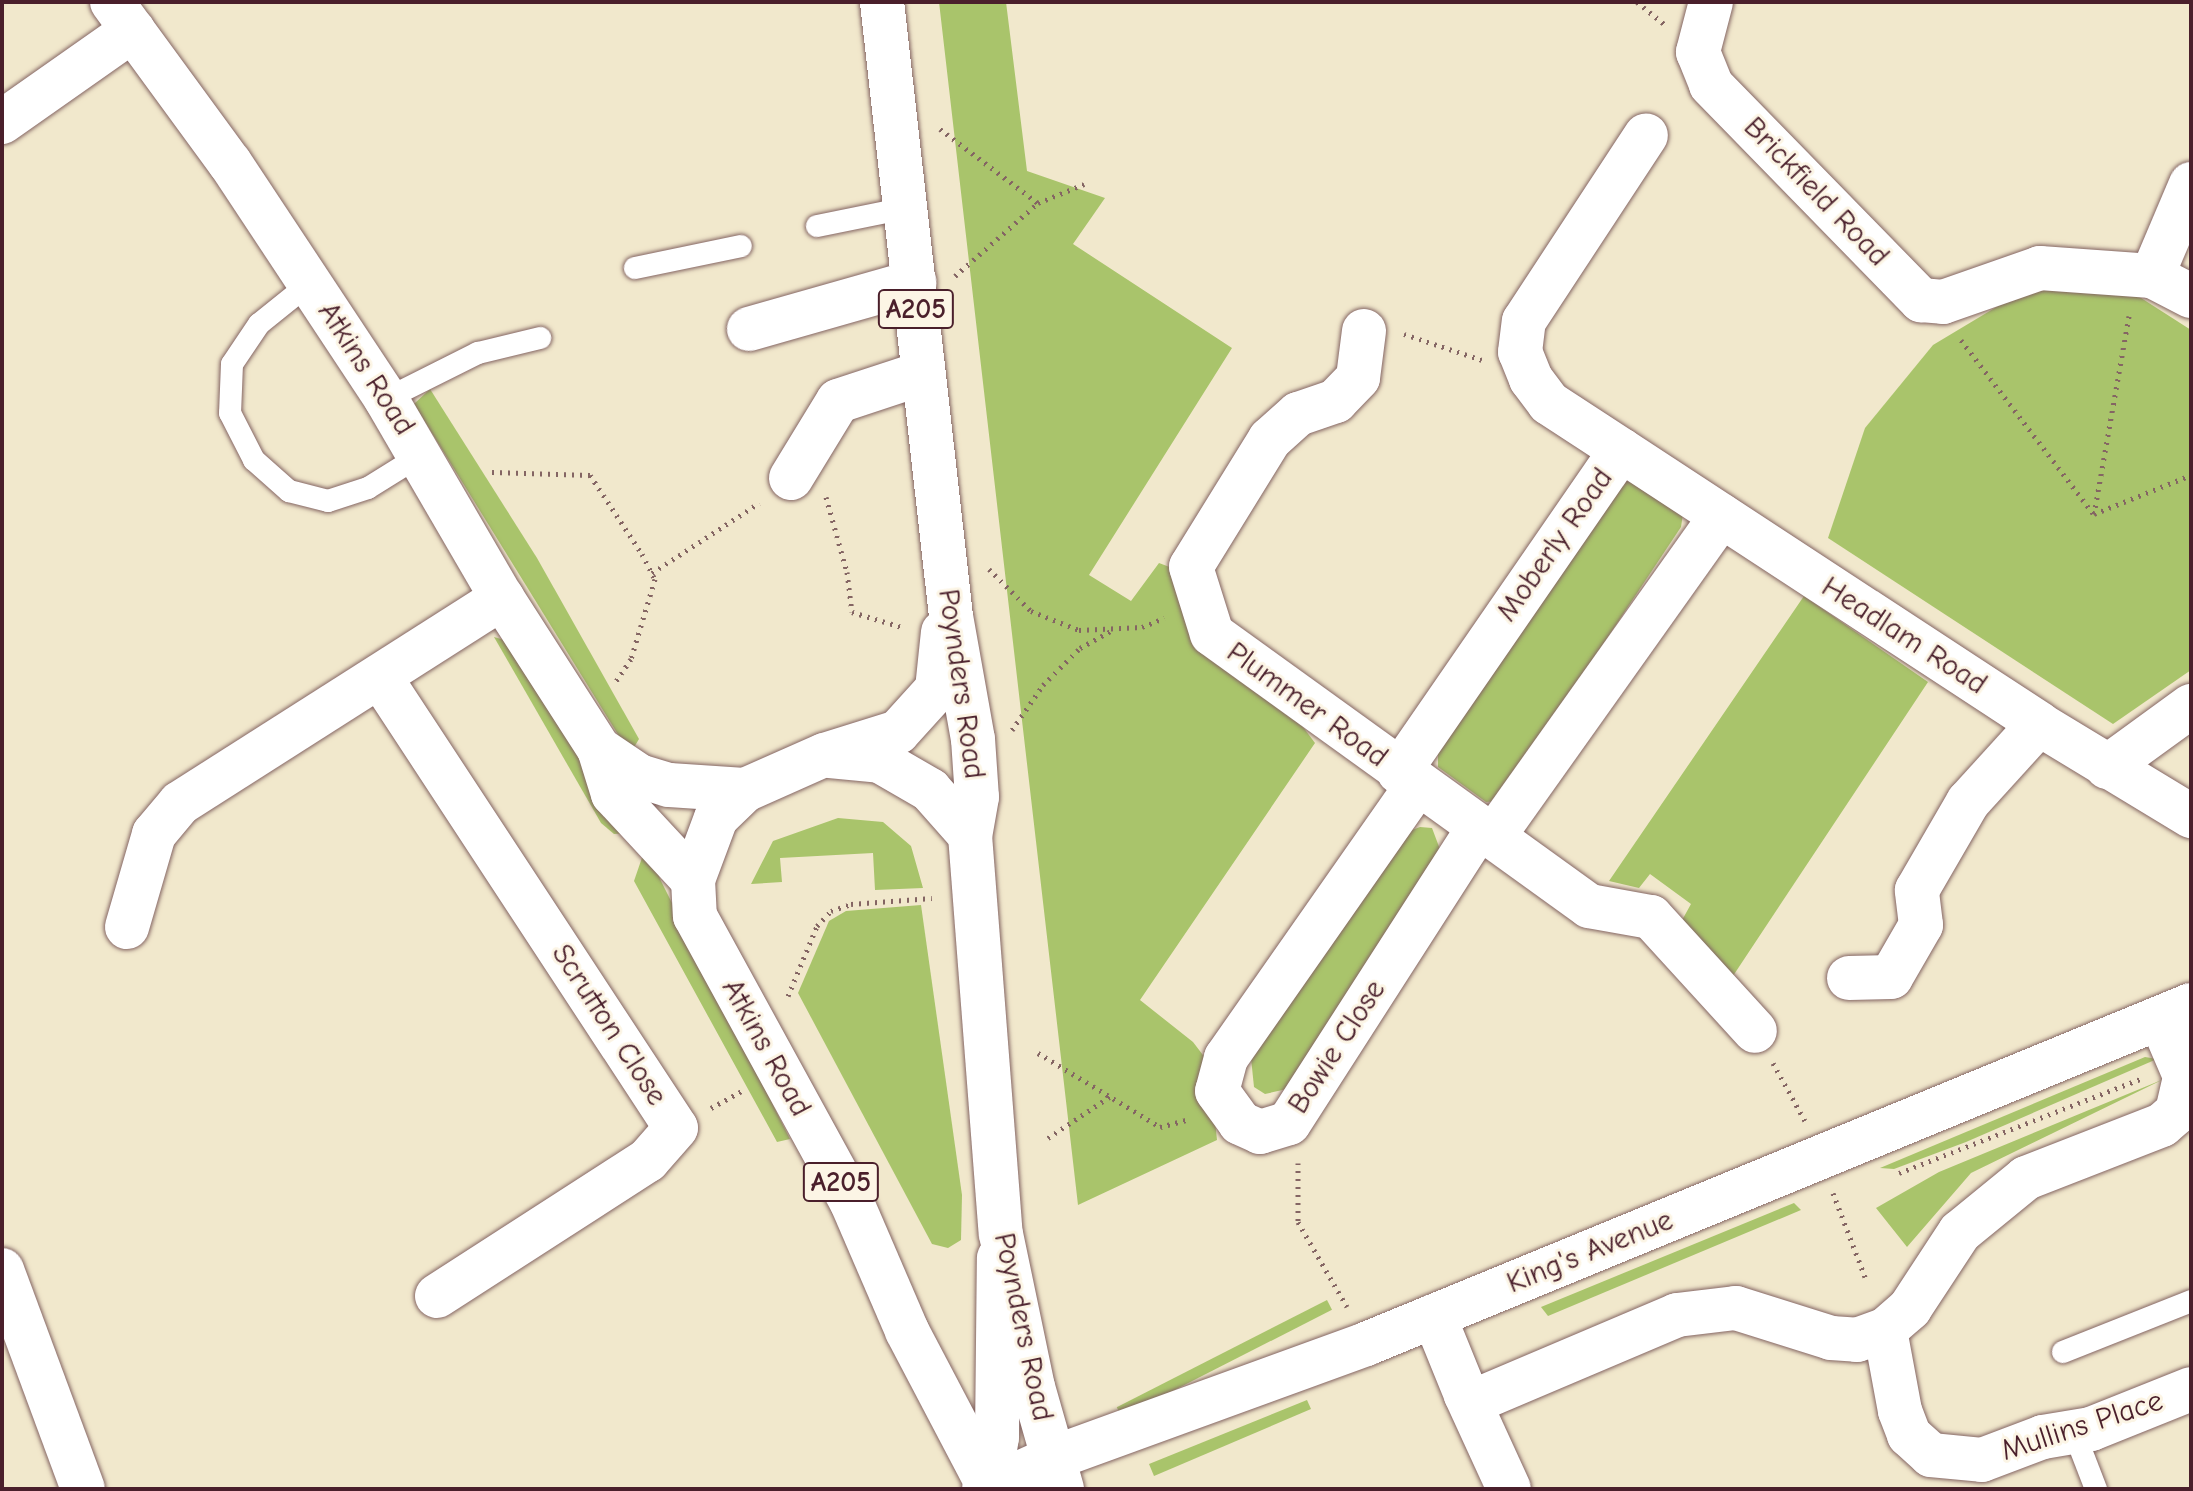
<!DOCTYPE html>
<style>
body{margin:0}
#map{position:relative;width:2193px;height:1491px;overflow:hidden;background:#f1e8cc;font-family:"Comic Neue",sans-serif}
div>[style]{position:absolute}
.green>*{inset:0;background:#a9c46b;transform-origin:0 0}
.path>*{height:5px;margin-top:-2.5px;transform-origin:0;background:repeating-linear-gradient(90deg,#846563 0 2px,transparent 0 8px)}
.roads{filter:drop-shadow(0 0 2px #846563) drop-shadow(0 0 2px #846563)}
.lane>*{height:22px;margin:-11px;padding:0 11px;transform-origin:11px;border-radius:11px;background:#fff}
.street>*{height:44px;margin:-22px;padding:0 22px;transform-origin:22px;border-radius:22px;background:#fff}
.secondary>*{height:44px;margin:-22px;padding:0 22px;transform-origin:22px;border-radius:22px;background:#fff}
.highway>*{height:44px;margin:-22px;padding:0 22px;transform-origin:22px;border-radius:22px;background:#fff}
span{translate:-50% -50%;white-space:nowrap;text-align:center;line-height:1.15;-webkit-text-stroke:6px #fcf5e5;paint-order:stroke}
.shield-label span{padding:2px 6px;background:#fcf5e5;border:2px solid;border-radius:6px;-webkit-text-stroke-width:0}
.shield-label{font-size:28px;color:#4a1f2b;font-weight:700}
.street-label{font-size:30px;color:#4a1f2b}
.frame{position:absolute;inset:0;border:4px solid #4a1f2b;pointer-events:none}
</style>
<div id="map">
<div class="green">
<i style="clip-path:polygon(939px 2px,1006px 2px,1027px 171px,1105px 198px,1073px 244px,1232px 348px,1089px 575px,1131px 601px,1159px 563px,1188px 574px,1315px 743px,1140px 1000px,1193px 1042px,1209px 1063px,1217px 1140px,1078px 1205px)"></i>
<i style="clip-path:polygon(2028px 288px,2138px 296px,2191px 330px,2191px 670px,2113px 724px,1828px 538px,1865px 428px,1933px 345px)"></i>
<i style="clip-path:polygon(430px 389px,537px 558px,639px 739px,630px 754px,414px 404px)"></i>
<i style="clip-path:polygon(1631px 477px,1683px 514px,1681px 527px,1499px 801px,1486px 802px,1438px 767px,1438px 751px,1619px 487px)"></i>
<i style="clip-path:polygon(1804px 596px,1928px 682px,1727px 985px,1681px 922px,1691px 904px,1650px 874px,1639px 888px,1609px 881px)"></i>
<i style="clip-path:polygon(494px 637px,508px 641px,629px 833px,614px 834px,601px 823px)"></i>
<i style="clip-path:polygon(838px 818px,883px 822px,911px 846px,923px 888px,875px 890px,873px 853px,780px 858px,782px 882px,751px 884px,773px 841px)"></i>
<i style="clip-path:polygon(1420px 827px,1432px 828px,1441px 852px,1287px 1089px,1265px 1094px,1254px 1087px,1251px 1058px,1412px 830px)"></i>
<i style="clip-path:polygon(646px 846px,661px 881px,790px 1139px,777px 1142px,634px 881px)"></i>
<i style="clip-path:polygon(921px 905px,962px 1195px,961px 1240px,948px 1248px,932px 1244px,798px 993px,829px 921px,846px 911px)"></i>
<i style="clip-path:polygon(2145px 1057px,2157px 1059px,1966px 1142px,1894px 1169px,1880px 1168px)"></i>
<i style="clip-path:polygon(2164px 1079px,1971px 1173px,1907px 1247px,1876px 1208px,1939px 1172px)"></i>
<i style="clip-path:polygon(1794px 1203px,1801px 1210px,1548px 1316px,1541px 1307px)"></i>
<i style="left:1327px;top:1300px;width:11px;height:236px;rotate:63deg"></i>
<i style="clip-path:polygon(1307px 1400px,1311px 1409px,1154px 1476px,1149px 1464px)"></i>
</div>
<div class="path">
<i style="left:1637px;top:2px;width:35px;rotate:39deg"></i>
<i style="left:940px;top:129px;width:123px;rotate:37.1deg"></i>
<i style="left:955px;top:276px;width:111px;rotate:-41.3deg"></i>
<i style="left:1038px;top:203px;width:50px;rotate:-22.4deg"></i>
<i style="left:2129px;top:316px;width:201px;rotate:100deg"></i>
<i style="left:2094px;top:514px;width:105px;rotate:-21.9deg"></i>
<i style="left:1404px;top:334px;width:82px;rotate:18.4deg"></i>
<i style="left:1961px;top:340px;width:218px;rotate:52.7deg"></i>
<i style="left:492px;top:472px;width:98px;rotate:1.8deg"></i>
<i style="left:590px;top:475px;width:95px;rotate:56.6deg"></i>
<i style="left:642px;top:554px;width:28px;rotate:63deg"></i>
<i style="left:655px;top:579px;width:84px;rotate:106.7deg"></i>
<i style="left:631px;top:659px;width:29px;rotate:124deg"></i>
<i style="left:826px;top:497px;width:78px;rotate:74.4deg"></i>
<i style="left:847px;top:572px;width:40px;rotate:82.9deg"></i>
<i style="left:852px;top:612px;width:55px;rotate:16.8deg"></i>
<i style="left:989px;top:569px;width:59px;rotate:45deg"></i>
<i style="left:1031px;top:611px;width:52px;rotate:21.6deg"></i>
<i style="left:1079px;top:630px;width:63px;rotate:-2.7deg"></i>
<i style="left:1142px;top:627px;width:24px;rotate:-22deg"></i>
<i style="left:652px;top:573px;width:128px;rotate:-33.2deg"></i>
<i style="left:1012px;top:730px;width:55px;rotate:-55.4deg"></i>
<i style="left:1043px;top:685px;width:52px;rotate:-45deg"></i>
<i style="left:1080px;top:648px;width:39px;rotate:-29deg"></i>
<i style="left:788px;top:996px;width:76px;rotate:-67.5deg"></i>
<i style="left:817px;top:926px;width:21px;rotate:-47deg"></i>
<i style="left:831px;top:911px;width:21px;rotate:-19deg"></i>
<i style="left:851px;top:904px;width:81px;rotate:-4.2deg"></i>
<i style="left:1038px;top:1053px;width:143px;rotate:31.2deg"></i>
<i style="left:1160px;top:1127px;width:31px;rotate:-15deg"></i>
<i style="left:1773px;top:1063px;width:66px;rotate:61.1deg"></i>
<i style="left:711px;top:1108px;width:38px;rotate:-29deg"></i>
<i style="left:1048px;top:1138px;width:77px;rotate:-33.9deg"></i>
<i style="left:1298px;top:1163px;width:59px;rotate:90deg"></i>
<i style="left:1298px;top:1222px;width:98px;rotate:60deg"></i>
<i style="left:1899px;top:1173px;width:262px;rotate:-21.3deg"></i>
<i style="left:1833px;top:1193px;width:90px;rotate:69.1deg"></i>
</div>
<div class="roads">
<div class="lane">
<i style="left:817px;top:226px;width:91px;rotate:-11.4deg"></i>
<i style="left:635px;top:268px;width:108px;rotate:-11.7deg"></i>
<i style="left:310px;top:283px;width:65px;rotate:141.2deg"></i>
<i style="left:259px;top:324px;width:48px;rotate:124deg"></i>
<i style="left:232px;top:364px;width:49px;rotate:92.3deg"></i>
<i style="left:230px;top:413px;width:53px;rotate:62.9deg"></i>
<i style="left:254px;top:460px;width:47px;rotate:41.5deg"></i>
<i style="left:289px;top:491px;width:40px;rotate:14.4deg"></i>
<i style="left:328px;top:501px;width:42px;rotate:-18deg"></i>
<i style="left:368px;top:488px;width:62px;rotate:-31.9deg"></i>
<i style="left:386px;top:399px;width:103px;rotate:-26.6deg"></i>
<i style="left:478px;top:353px;width:64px;rotate:-13.6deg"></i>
<i style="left:2063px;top:1352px;width:138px;rotate:-21.7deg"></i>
<i style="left:2074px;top:1432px;width:61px;rotate:68.9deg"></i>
</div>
<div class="street">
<i style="left:112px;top:2px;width:200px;rotate:53.8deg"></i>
<i style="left:230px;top:163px;width:283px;rotate:56.5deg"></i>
<i style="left:386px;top:399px;width:230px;rotate:59.8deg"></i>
<i style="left:502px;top:598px;width:179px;rotate:57.3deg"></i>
<i style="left:599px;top:749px;width:47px;rotate:72.7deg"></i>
<i style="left:613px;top:794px;width:117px;rotate:47.1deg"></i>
<i style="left:1711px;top:2px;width:52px;rotate:104.6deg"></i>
<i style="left:1698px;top:52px;width:35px;rotate:68deg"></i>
<i style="left:1711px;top:85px;width:301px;rotate:45.7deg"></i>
<i style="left:1921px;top:300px;width:22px;rotate:5deg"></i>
<i style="left:1943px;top:302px;width:103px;rotate:-19.3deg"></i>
<i style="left:2040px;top:268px;width:112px;rotate:4.1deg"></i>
<i style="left:2152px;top:276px;width:44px;rotate:27.1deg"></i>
<i style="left:2px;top:122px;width:160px;rotate:-35.1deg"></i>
<i style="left:2152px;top:276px;width:100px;rotate:-67deg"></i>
<i style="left:749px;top:329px;width:172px;rotate:-15.9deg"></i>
<i style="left:1364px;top:331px;width:47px;rotate:97.3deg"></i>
<i style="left:1358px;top:378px;width:32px;rotate:134deg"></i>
<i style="left:1336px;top:401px;width:40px;rotate:161.1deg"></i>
<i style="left:1298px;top:414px;width:38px;rotate:138deg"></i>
<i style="left:1270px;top:439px;width:150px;rotate:121.7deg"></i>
<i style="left:1191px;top:567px;width:70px;rotate:72.6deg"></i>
<i style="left:1212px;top:634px;width:465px;rotate:35.8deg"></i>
<i style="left:1589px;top:906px;width:63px;rotate:10.1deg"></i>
<i style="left:1651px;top:917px;width:154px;rotate:47.6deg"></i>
<i style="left:1621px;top:450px;width:500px;rotate:33.2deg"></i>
<i style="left:2039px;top:724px;width:178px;rotate:31.2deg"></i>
<i style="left:791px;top:478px;width:90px;rotate:-58.6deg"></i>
<i style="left:838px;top:401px;width:89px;rotate:-18.2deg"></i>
<i style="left:380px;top:677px;width:539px;rotate:56.72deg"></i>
<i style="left:676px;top:1128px;width:43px;rotate:131.2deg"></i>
<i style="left:648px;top:1160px;width:251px;rotate:147.2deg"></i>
<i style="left:599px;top:749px;width:48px;rotate:34deg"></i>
<i style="left:639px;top:776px;width:31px;rotate:17deg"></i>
<i style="left:669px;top:785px;width:76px;rotate:3.8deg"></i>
<i style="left:2107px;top:767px;width:104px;rotate:-36deg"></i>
<i style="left:1399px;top:772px;width:391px;rotate:-55.4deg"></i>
<i style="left:1621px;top:450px;width:86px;rotate:-146.9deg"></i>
<i style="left:1549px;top:403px;width:30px;rotate:-127deg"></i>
<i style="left:1531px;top:379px;width:29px;rotate:-112deg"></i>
<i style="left:1520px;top:352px;width:31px;rotate:-83deg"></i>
<i style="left:1524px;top:321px;width:222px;rotate:-56.7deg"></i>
<i style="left:1417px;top:785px;width:333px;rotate:125deg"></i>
<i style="left:1226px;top:1058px;width:34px;rotate:105deg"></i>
<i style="left:1217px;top:1091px;width:39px;rotate:54deg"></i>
<i style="left:1240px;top:1123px;width:22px;rotate:24deg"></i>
<i style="left:1260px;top:1132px;width:30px;rotate:-17deg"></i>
<i style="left:1289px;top:1123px;width:352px;rotate:-57.3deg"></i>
<i style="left:1493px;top:837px;width:394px;rotate:-54.6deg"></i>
<i style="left:127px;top:927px;width:97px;rotate:-73.8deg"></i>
<i style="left:154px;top:834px;width:40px;rotate:-50deg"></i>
<i style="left:180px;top:803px;width:382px;rotate:-32.5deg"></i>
<i style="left:1849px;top:978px;width:42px;rotate:-1.4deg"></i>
<i style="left:1891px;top:977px;width:60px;rotate:-60deg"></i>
<i style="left:1921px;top:925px;width:35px;rotate:-97deg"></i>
<i style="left:1917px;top:890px;width:102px;rotate:-59.9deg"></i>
<i style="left:1968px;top:802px;width:105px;rotate:-47.7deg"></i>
<i style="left:2px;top:1270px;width:233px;rotate:69.7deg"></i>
<i style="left:1434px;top:1316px;width:85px;rotate:67.9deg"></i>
<i style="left:1466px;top:1395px;width:18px;rotate:6deg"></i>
<i style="left:1484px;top:1397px;width:210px;rotate:-23deg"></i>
<i style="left:1677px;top:1315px;width:59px;rotate:-6.8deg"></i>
<i style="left:1736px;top:1308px;width:100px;rotate:17.5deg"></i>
<i style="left:1831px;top:1338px;width:26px;rotate:4deg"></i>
<i style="left:1857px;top:1340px;width:30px;rotate:-20deg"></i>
<i style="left:1885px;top:1330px;width:33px;rotate:-41deg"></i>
<i style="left:1910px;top:1308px;width:91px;rotate:-56.7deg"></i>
<i style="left:1960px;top:1232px;width:85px;rotate:-39.3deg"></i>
<i style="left:2026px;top:1178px;width:146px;rotate:-21.3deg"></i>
<i style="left:2162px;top:1125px;width:20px;rotate:-41deg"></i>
<i style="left:2177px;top:1112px;width:37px;rotate:-77deg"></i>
<i style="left:2185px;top:1076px;width:63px;rotate:-113.3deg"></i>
<i style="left:1885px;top:1330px;width:82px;rotate:79.5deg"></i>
<i style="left:1900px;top:1411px;width:26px;rotate:69deg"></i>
<i style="left:1909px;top:1435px;width:30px;rotate:42deg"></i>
<i style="left:1931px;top:1455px;width:51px;rotate:5.6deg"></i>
<i style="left:1982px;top:1460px;width:65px;rotate:-20.7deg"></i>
<i style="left:2043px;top:1437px;width:49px;rotate:-9.5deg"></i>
<i style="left:2091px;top:1429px;width:108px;rotate:-21.8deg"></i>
<i style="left:1466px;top:1395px;width:103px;rotate:65.4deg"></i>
</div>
<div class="secondary">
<i style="left:989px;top:1487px;width:51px;rotate:-80.9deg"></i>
<i style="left:997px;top:1437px;width:179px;rotate:-89.4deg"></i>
<i style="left:984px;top:1489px;width:76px;rotate:-24.2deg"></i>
<i style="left:1053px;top:1458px;width:333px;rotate:-20deg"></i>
<i style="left:1366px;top:1344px;width:892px;rotate:-22.34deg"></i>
</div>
<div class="highway">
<i style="left:882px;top:2px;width:618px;rotate:83.59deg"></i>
<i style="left:951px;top:616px;width:125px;rotate:79.9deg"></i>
<i style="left:973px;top:739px;width:58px;rotate:86.1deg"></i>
<i style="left:977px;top:797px;width:39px;rotate:100deg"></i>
<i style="left:970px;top:835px;width:400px;rotate:85.6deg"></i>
<i style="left:1001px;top:1234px;width:156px;rotate:78.2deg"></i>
<i style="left:1033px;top:1387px;width:106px;rotate:74.1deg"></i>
<i style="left:943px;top:632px;width:57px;rotate:96deg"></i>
<i style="left:937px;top:689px;width:58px;rotate:132.2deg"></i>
<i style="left:898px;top:732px;width:77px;rotate:162.7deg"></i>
<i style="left:824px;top:755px;width:86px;rotate:156.1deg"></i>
<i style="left:745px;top:790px;width:40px;rotate:136deg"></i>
<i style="left:716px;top:818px;width:66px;rotate:110.4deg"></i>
<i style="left:693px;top:880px;width:36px;rotate:87deg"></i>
<i style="left:695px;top:916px;width:327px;rotate:61.3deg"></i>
<i style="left:852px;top:1203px;width:139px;rotate:66.7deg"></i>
<i style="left:907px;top:1331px;width:178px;rotate:62.3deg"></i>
<i style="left:830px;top:756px;width:50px;rotate:5.7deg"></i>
<i style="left:880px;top:761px;width:58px;rotate:30.1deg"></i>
<i style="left:930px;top:790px;width:60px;rotate:48.4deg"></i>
</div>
</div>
<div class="shield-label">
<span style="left:916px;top:309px">A205</span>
<span style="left:841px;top:1182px">A205</span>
</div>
<div class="street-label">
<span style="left:1816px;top:192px;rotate:46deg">Brickfield Road</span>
<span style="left:366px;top:369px;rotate:57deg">Atkins Road</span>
<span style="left:1555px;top:545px;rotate:-55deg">Moberly Road</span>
<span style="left:1904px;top:636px;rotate:33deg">Headlam Road</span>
<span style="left:961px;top:684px;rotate:82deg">Poynders Road</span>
<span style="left:1307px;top:705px;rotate:36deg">Plummer Road</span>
<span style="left:609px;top:1025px;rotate:57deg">Scrutton Close</span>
<span style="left:1337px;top:1047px;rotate:-57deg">Bowie Close</span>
<span style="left:766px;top:1048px;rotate:61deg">Atkins Road</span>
<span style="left:1590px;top:1252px;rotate:-22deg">King's Avenue</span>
<span style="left:1023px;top:1327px;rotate:78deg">Poynders Road</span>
<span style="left:2082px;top:1426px;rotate:-18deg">Mullins Place</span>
</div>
<div class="frame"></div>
</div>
